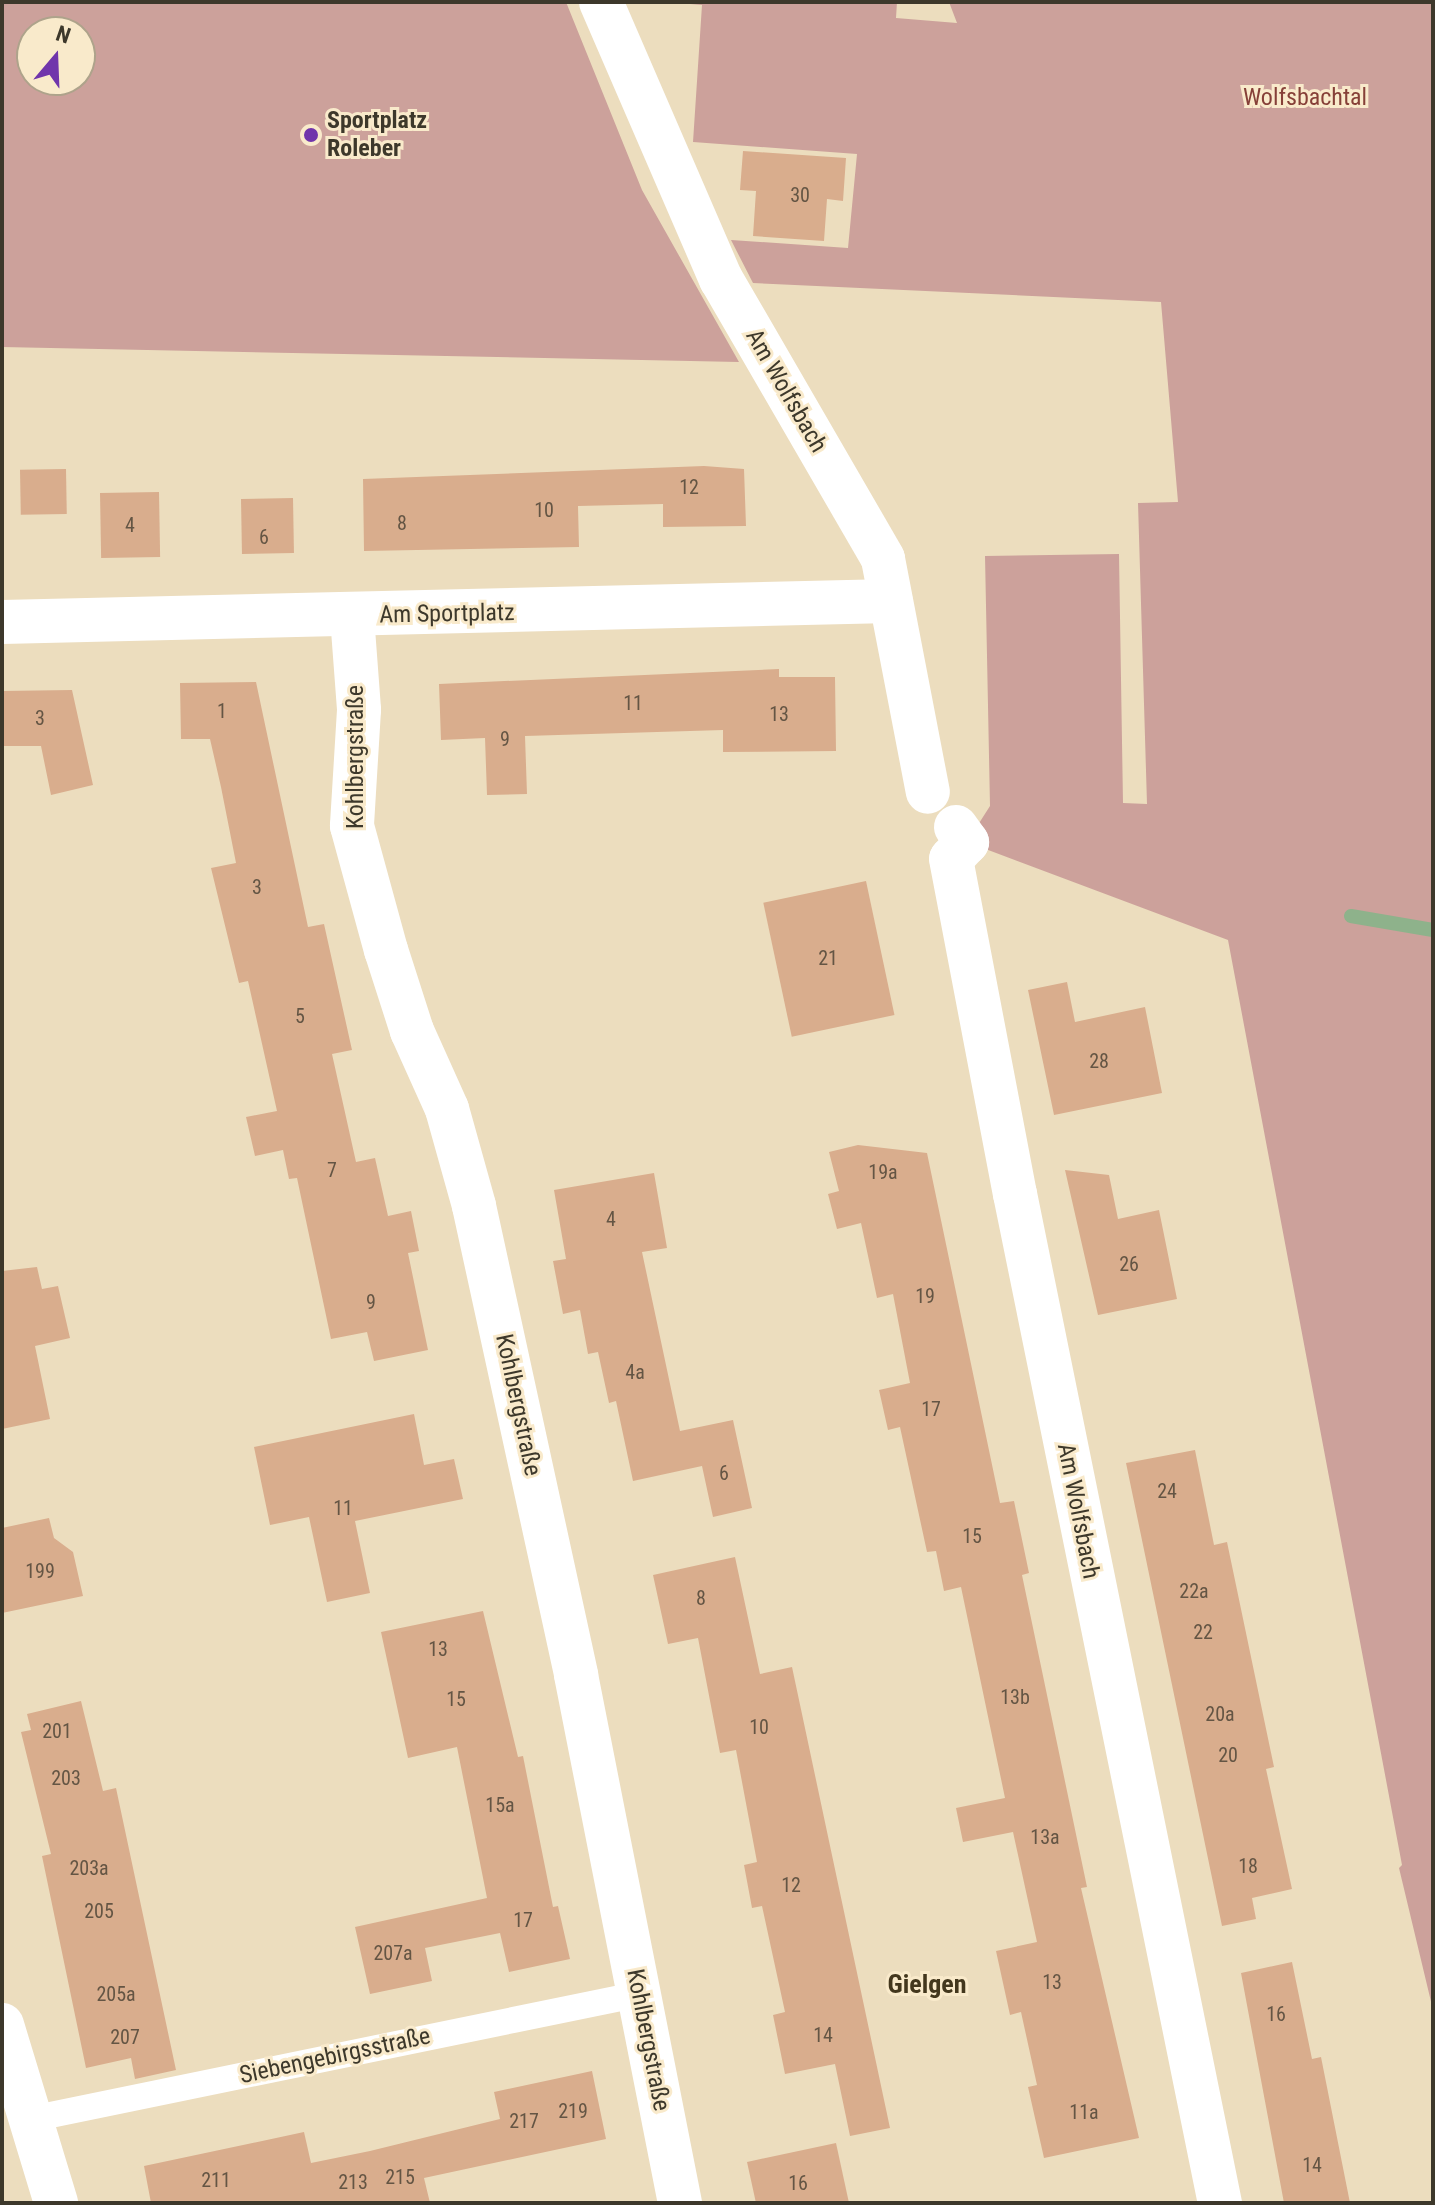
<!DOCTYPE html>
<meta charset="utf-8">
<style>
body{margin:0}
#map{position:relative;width:1435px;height:2205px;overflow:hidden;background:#ecddbe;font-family:"Roboto Condensed",sans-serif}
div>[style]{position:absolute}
.green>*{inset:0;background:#cca19b}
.stream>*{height:14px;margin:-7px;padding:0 7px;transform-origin:7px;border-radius:7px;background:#8eb28b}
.building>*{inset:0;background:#d9ad8d;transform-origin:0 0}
.service>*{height:26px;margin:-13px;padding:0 13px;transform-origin:13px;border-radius:13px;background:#fff}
.minor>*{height:44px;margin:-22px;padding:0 22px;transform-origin:22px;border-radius:22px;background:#fff}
.dots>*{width:22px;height:22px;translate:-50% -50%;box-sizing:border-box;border:4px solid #f9eacb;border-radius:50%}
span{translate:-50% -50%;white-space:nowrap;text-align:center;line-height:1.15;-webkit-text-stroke:6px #f9eacb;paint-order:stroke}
.number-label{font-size:20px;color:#645544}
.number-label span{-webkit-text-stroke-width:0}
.park-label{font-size:24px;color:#864038}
.poi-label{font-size:24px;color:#3d382b;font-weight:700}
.left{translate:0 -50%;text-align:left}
.street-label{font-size:24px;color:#3d382b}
.neighbourhood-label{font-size:26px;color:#43371d;font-weight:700}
.frame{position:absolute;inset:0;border:4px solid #3d382b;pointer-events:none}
.north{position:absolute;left:16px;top:16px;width:80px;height:80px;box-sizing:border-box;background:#f9eacb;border:2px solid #aea38b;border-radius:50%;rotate:19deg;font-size:22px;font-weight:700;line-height:32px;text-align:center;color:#3d382b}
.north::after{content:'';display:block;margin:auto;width:28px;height:36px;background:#7035ab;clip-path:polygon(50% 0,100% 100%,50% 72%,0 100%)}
</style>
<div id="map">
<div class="green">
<i style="clip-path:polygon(evenodd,2px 2px,566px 2px,642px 190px,739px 362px,2px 347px,2px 2px,80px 32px,80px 80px,32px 80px,32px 32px,80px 32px)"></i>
<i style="clip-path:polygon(666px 2px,897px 2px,896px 18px,957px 23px,949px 2px,1433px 2px,1433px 2010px,1399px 1868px,1402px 1865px,1228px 940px,967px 842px,990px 806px,985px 556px,1119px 554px,1123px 803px,1147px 804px,1138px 503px,1178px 502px,1161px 302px,753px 283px,731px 240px,848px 248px,857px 154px,693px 142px,702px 5px)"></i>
</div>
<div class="stream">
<i style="left:1351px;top:916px;width:83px;rotate:9.7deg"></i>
</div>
<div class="building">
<i style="clip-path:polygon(743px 151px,846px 158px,843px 201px,827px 199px,824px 241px,753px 236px,756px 191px,740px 190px)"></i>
<i style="clip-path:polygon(704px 466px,744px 469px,746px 526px,663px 527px,663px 504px,578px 506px,579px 547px,364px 551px,363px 479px)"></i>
<i style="left:66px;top:469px;width:45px;height:46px;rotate:89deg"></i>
<i style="left:159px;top:492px;width:65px;height:59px;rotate:89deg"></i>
<i style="left:293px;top:498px;width:55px;height:52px;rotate:89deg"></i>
<i style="clip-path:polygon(779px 669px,779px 677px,835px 677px,836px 751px,723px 752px,723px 730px,525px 736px,527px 794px,487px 795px,485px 738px,441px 740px,439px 684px)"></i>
<i style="clip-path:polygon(256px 682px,308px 927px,324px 924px,352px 1050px,332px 1054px,356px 1162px,375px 1158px,388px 1216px,411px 1211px,419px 1251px,408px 1253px,428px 1350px,374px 1361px,367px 1332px,331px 1339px,297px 1178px,289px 1179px,283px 1150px,255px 1156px,246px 1117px,277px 1111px,248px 981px,239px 983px,211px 868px,236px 863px,221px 787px,210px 739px,181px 739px,180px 683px)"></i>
<i style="clip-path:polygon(72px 690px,93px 785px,51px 795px,41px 746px,2px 746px,2px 691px)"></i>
<i style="left:866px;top:881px;width:137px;height:105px;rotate:78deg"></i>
<i style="clip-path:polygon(1067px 982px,1075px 1022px,1145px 1007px,1162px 1093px,1054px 1115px,1028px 990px)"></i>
<i style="clip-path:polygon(858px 1145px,927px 1153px,1000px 1503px,1014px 1501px,1029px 1573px,1022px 1575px,1087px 1887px,1081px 1888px,1139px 2138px,1044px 2158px,1028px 2087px,1037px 2085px,1021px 2012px,1010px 2015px,996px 1951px,1037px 1942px,1013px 1832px,963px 1842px,956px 1808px,1005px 1798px,961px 1587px,944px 1591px,936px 1551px,927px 1552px,900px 1427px,888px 1430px,879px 1390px,910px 1383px,893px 1294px,877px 1298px,861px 1223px,837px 1229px,828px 1194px,839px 1191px,829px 1152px)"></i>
<i style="clip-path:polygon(1065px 1170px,1109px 1175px,1118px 1219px,1159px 1210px,1177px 1299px,1098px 1315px)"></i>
<i style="clip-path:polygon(654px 1173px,667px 1248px,642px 1252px,680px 1431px,733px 1420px,752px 1508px,713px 1517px,702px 1466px,633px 1481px,616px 1401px,609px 1403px,598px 1352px,588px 1354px,580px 1310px,563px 1314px,553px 1261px,566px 1259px,554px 1190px)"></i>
<i style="clip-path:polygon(37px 1267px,42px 1289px,58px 1286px,70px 1338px,35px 1346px,50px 1419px,2px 1429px,2px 1271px)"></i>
<i style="clip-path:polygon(414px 1414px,424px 1465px,454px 1459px,463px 1499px,355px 1521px,370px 1593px,327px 1602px,309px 1517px,270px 1525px,254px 1447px)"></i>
<i style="clip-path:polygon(1195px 1450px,1214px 1545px,1227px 1542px,1274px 1767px,1266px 1769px,1292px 1889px,1252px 1898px,1256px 1919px,1222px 1926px,1126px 1463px)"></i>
<i style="clip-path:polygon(49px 1518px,54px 1538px,73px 1552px,83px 1596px,2px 1613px,2px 1528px)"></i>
<i style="clip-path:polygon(735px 1557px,760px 1674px,792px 1667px,890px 2128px,850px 2136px,835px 2064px,785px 2074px,773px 2015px,785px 2012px,762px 1906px,752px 1908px,744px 1865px,757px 1862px,736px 1750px,720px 1753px,698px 1638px,668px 1644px,653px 1575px)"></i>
<i style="clip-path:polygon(483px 1611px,518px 1757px,523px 1756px,553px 1907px,558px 1906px,570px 1959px,509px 1972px,500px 1933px,425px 1948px,432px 1981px,370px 1994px,355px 1927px,487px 1898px,457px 1747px,408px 1758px,381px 1632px)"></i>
<i style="clip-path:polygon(81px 1701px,103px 1791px,116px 1788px,176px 2070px,135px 2079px,131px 2058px,86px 2068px,42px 1856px,51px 1854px,21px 1732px,31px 1730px,27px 1714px)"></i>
<i style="clip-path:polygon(1292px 1962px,1312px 2059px,1321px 2057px,1350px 2203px,1284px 2203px,1241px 1973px)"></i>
<i style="clip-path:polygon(592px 2071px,606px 2139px,424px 2178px,430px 2203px,151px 2203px,144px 2166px,304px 2132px,311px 2163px,370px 2151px,500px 2119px,494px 2092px)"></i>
<i style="clip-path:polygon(836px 2143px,849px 2203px,756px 2203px,747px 2162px)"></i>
</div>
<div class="service">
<i style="left:31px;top:2119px;width:622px;rotate:-11.6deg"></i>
</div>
<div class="minor">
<i style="left:601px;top:2px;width:302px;rotate:66.6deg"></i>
<i style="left:721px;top:279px;width:323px;rotate:59.9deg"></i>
<i style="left:883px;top:559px;width:237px;rotate:79.1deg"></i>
<i style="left:352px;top:616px;width:94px;rotate:85.7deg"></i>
<i style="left:359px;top:710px;width:116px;rotate:93.5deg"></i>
<i style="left:352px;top:826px;width:129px;rotate:74.7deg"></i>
<i style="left:386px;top:950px;width:85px;rotate:72.2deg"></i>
<i style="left:412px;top:1031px;width:85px;rotate:65.8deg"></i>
<i style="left:447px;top:1109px;width:101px;rotate:74.4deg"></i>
<i style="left:474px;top:1206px;width:480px;rotate:77.7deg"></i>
<i style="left:576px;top:1675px;width:538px;rotate:78.86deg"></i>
<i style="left:2px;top:622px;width:889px;rotate:-1.35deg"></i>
<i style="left:956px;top:827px;width:19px;rotate:54deg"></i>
<i style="left:967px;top:842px;width:23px;rotate:133deg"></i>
<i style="left:951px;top:859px;width:341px;rotate:79.2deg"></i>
<i style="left:1015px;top:1194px;width:1030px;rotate:78.52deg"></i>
<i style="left:2px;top:2025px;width:186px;rotate:73.1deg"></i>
</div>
<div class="dots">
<i style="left:311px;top:135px;background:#7035ab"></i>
</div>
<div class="number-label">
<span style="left:800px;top:195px">30</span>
<span style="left:689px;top:487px">12</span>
<span style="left:544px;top:510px">10</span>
<span style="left:402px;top:523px">8</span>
<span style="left:130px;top:525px">4</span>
<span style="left:264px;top:537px">6</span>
<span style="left:633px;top:703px">11</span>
<span style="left:222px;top:711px">1</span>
<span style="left:779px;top:714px">13</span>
<span style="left:40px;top:718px">3</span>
<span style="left:505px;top:739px">9</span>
<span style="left:257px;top:887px">3</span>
<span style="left:828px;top:958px">21</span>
<span style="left:300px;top:1016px">5</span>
<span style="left:1099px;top:1061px">28</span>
<span style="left:332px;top:1170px">7</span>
<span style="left:883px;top:1172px">19a</span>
<span style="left:611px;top:1219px">4</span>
<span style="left:1129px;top:1264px">26</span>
<span style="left:925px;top:1296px">19</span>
<span style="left:371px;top:1302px">9</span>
<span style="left:635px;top:1372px">4a</span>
<span style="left:931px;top:1409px">17</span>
<span style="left:724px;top:1473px">6</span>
<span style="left:1167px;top:1491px">24</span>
<span style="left:343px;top:1508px">11</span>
<span style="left:972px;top:1536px">15</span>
<span style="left:40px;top:1571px">199</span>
<span style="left:1194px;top:1591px">22a</span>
<span style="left:701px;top:1598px">8</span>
<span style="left:1203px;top:1632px">22</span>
<span style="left:438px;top:1649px">13</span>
<span style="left:1015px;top:1697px">13b</span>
<span style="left:456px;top:1699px">15</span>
<span style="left:1220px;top:1714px">20a</span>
<span style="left:759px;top:1727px">10</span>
<span style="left:57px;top:1731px">201</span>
<span style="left:1228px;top:1755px">20</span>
<span style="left:66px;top:1778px">203</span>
<span style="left:500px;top:1805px">15a</span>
<span style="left:1045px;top:1837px">13a</span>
<span style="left:1248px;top:1866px">18</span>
<span style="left:89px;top:1868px">203a</span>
<span style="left:791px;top:1885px">12</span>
<span style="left:99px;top:1911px">205</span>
<span style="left:523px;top:1920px">17</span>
<span style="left:393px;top:1953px">207a</span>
<span style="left:1052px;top:1982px">13</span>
<span style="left:116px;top:1994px">205a</span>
<span style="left:1276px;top:2014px">16</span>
<span style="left:823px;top:2035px">14</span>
<span style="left:125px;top:2037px">207</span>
<span style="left:573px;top:2111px">219</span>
<span style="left:1084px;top:2112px">11a</span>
<span style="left:524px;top:2121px">217</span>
<span style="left:1312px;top:2165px">14</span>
<span style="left:400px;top:2177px">215</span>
<span style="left:216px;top:2180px">211</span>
<span style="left:353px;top:2182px">213</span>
<span style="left:798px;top:2183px">16</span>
</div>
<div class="park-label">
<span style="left:1305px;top:98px">Wolfsbachtal</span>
</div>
<div class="poi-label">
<span class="left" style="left:327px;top:135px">Sportplatz<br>Roleber</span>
</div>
<div class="street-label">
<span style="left:786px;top:391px;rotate:60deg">Am Wolfsbach</span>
<span style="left:447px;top:614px;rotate:-1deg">Am Sportplatz</span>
<span style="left:356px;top:757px;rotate:-90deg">Kohlbergstraße</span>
<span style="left:518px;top:1405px;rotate:78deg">Kohlbergstraße</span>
<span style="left:1078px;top:1511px;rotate:79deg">Am Wolfsbach</span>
<span style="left:648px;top:2040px;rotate:79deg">Kohlbergstraße</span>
<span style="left:335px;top:2056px;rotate:-12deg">Siebengebirgsstraße</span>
</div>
<div class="neighbourhood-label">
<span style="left:927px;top:1985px">Gielgen</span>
</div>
<div class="frame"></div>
<div class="north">N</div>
</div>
